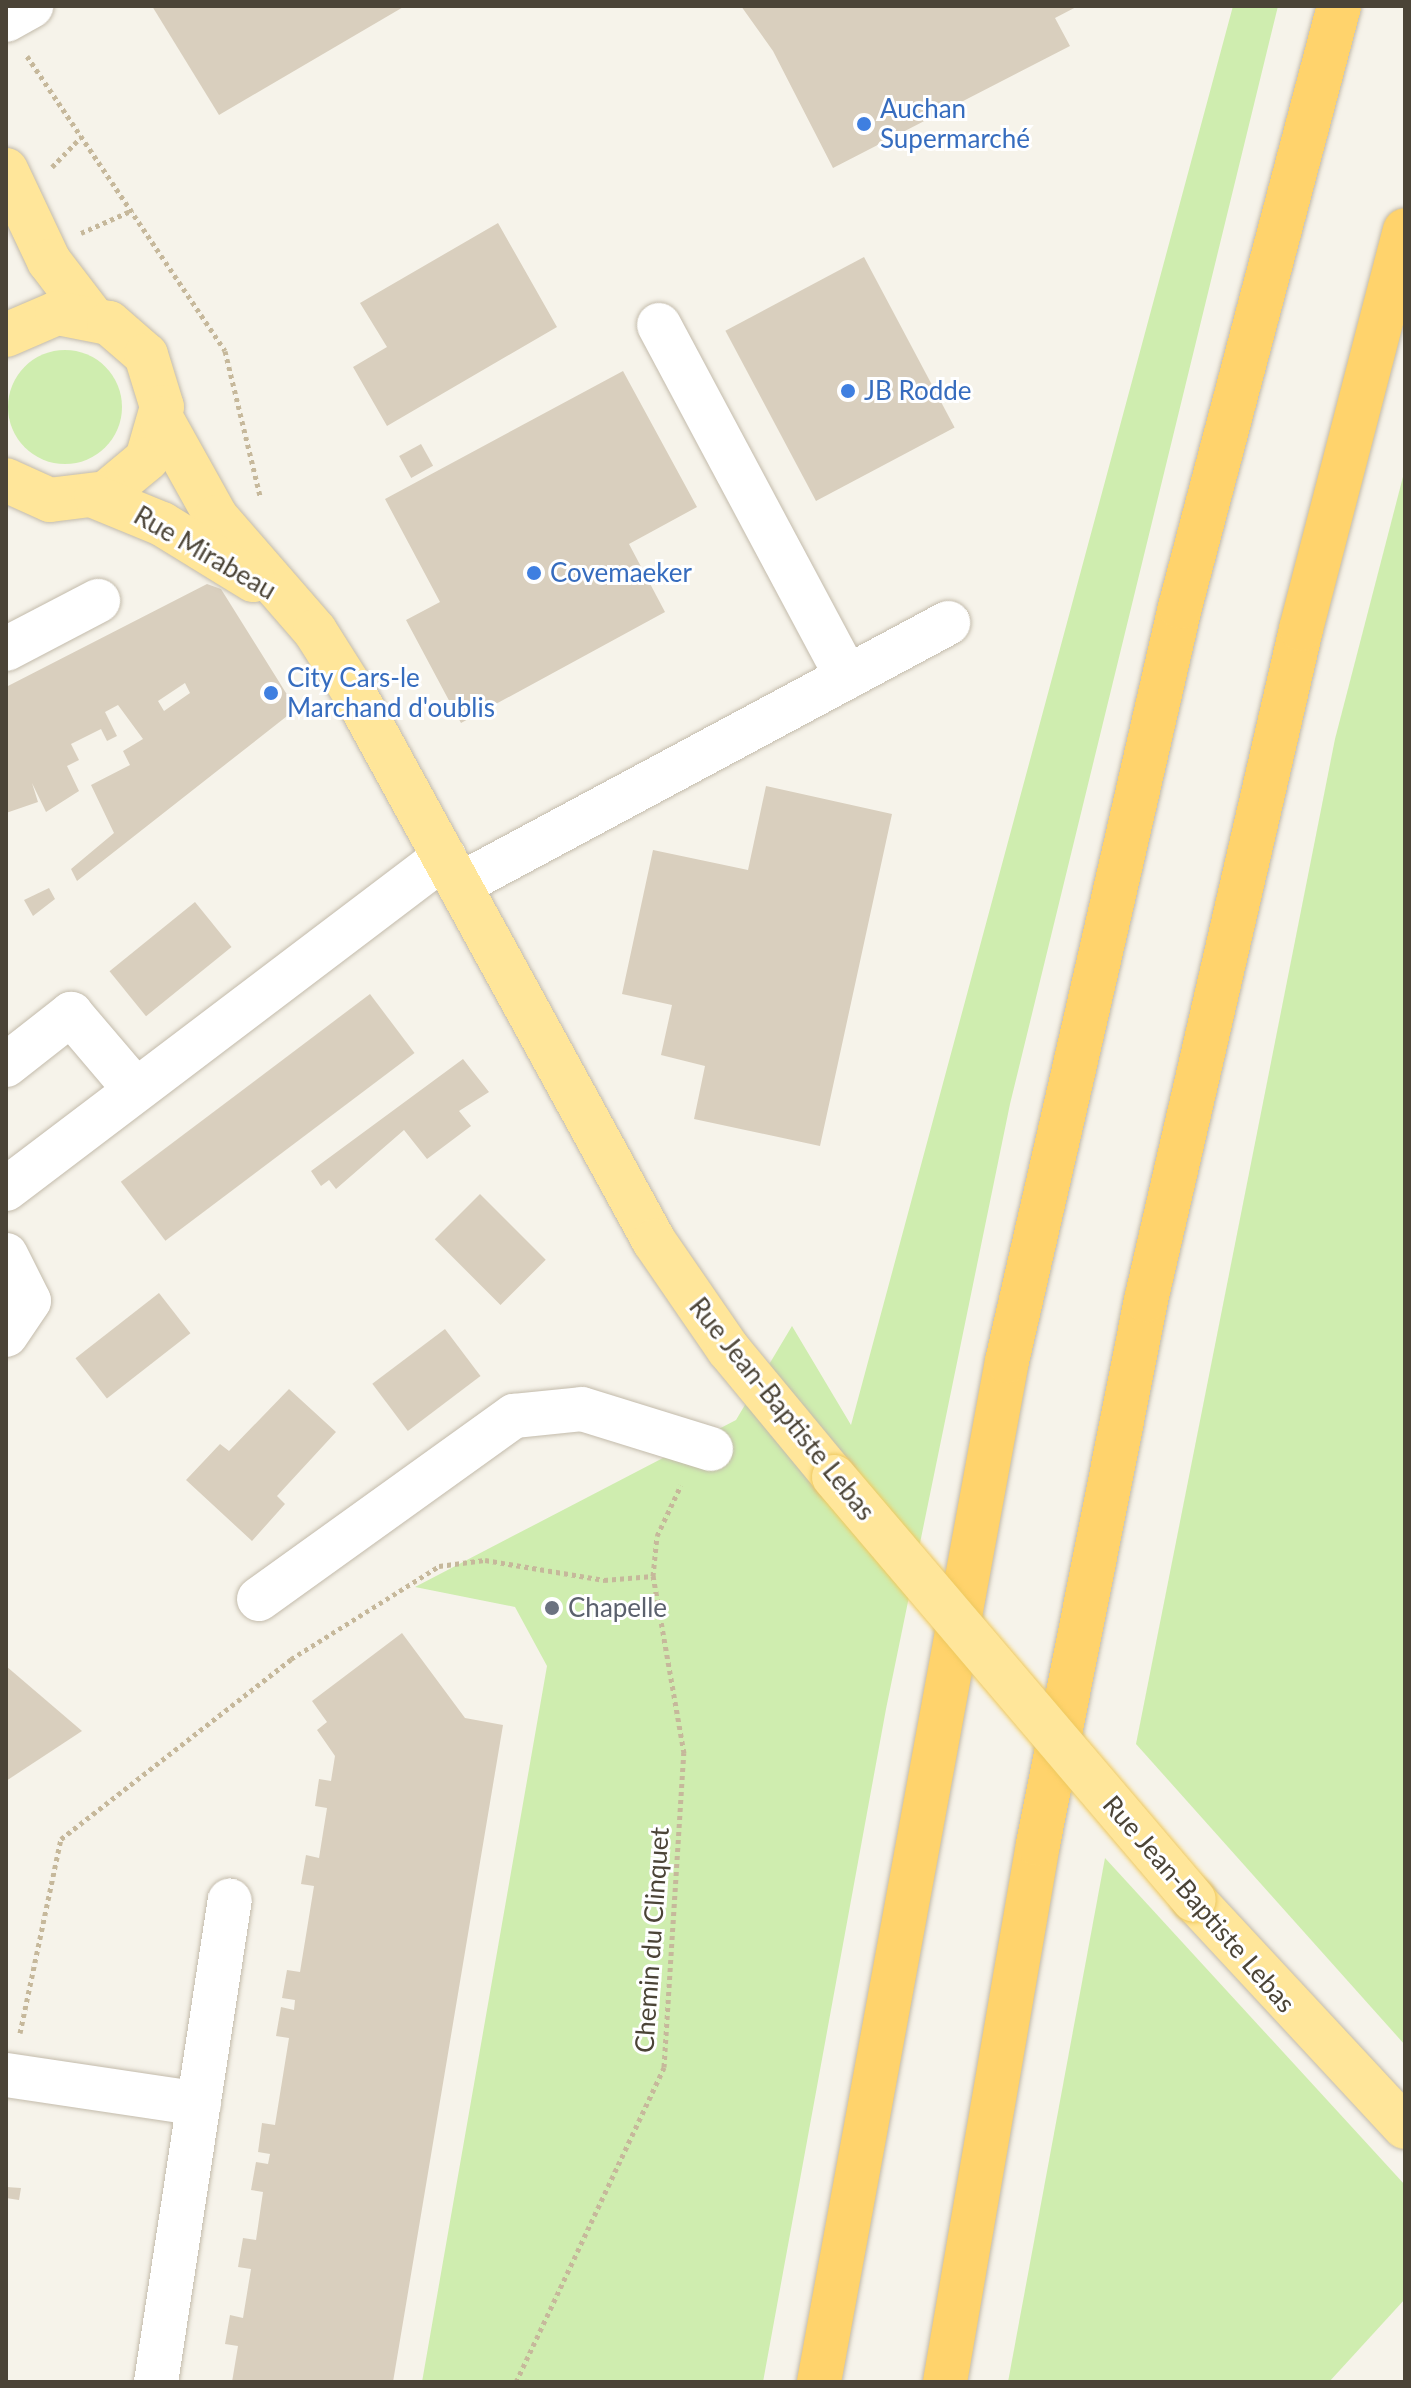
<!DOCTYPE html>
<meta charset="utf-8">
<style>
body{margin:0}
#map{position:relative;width:1411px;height:2388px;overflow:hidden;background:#f6f3ea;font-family:Lato,sans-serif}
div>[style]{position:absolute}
.green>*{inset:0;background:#cfedaf}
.round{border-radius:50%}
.building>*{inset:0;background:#d9cfbe;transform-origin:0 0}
.path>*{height:5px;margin-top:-2.5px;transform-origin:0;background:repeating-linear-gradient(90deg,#c6b89b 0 4px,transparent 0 8px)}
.roads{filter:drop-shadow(0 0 2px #c3bbab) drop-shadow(0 0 2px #c3bbab)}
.minor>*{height:44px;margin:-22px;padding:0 22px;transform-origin:22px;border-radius:22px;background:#fff}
.major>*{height:44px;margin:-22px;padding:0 22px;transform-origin:22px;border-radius:22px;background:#ffe69a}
.highway>*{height:44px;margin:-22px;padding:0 22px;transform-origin:22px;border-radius:22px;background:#ffd36c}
.bridges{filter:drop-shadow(0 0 2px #efc95f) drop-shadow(0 0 2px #efc95f)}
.major-bridge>*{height:44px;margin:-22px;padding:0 22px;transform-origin:22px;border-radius:22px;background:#ffe69a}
.dots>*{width:22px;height:22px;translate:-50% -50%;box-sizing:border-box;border:4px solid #fff;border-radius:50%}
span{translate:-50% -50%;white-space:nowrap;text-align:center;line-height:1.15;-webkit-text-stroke:6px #fff;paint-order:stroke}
.shop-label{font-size:26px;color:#366cbe}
.left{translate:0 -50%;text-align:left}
.street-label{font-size:26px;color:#4b4437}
.worship-label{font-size:26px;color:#5b616d}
.frame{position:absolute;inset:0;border:8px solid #4b4437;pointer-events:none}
</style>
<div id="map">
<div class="green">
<i style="clip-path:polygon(1233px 6px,1278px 6px,1010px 1104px,886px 1709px,763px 2382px,422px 2382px,547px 1666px,515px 1607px,415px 1587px,736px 1420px,792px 1326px,851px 1425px)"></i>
<i class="round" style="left:8px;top:350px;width:114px;height:114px"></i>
<i style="clip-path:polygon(1405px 469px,1405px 2045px,1136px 1744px,1335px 739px)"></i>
<i style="clip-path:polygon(1105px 1858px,1405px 2185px,1405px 2299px,1329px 2382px,1008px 2382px)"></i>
</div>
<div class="building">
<i style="clip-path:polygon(152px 6px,405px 6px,219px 115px)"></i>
<i style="clip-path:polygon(741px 6px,1078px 6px,1055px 18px,1070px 46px,833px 168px,773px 51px)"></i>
<i style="clip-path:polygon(498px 223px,557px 327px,387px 426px,353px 367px,387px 347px,360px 303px)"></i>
<i style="left:864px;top:257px;width:193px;height:157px;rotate:62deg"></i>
<i style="clip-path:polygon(623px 371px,697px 507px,629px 544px,665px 612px,461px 723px,406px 620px,440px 602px,385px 499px)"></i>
<i style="left:421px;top:444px;width:25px;height:25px;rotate:61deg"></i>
<i style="clip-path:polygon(evenodd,207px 584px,221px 589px,296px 709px,77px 881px,71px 869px,114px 833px,91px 785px,130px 765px,123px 751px,143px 739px,118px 705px,105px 712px,117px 736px,107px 741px,101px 729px,71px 744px,79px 760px,67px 766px,79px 791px,46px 812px,32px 783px,38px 802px,6px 813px,6px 687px,207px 584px,185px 683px,190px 693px,164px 711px,158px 701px,185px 683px)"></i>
<i style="clip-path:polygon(766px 786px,892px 814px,820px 1146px,694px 1119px,705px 1066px,661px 1055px,672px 1005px,622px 994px,653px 850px,748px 870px)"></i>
<i style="clip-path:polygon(49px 888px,55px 899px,33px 916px,24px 900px)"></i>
<i style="left:195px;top:902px;width:58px;height:110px;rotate:51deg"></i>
<i style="left:370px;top:994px;width:74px;height:312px;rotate:53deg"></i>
<i style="clip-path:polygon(463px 1059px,489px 1092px,459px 1111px,471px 1126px,427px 1159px,404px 1130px,336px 1189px,329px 1180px,321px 1186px,311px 1171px)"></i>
<i style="left:480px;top:1194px;width:93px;height:64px;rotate:45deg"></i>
<i style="left:159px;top:1293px;width:51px;height:106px;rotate:52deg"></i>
<i style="left:445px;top:1329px;width:59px;height:91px;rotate:53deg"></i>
<i style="clip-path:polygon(289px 1389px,336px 1432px,277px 1496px,285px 1504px,252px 1541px,186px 1480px,220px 1444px,229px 1451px)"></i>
<i style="clip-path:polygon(402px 1633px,465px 1718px,503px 1725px,393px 2382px,232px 2382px,238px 2346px,225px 2344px,230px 2315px,243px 2318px,251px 2269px,238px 2267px,243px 2238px,256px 2240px,263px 2192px,251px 2190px,256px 2162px,268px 2164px,270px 2154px,258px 2152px,262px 2123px,275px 2125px,289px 2038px,276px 2036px,281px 2007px,294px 2010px,295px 2000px,282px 1998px,287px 1970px,300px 1972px,314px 1886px,301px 1884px,306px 1855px,319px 1858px,327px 1808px,315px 1806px,319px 1779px,331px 1781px,335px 1756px,317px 1730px,327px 1722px,312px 1701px)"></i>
<i style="clip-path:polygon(6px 1666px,82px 1731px,6px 1781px)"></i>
<i style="clip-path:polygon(6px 2187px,21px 2188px,19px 2200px,6px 2198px)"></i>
</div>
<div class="path">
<i style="left:27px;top:56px;width:355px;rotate:56.1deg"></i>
<i style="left:225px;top:351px;width:149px;rotate:76.4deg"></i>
<i style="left:52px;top:167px;width:43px;rotate:-45.9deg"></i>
<i style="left:81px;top:233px;width:57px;rotate:-23.9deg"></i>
<i style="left:20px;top:2033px;width:198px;rotate:-78.1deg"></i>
<i style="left:61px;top:1839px;width:292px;rotate:-38deg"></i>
<i style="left:291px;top:1659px;width:175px;rotate:-32.1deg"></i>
<i style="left:439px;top:1566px;width:46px;rotate:-7.4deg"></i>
<i style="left:485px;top:1560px;width:121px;rotate:9.5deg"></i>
<i style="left:604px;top:1580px;width:49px;rotate:-4.7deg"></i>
<i style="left:516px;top:2382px;width:348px;rotate:-64.8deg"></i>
<i style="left:664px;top:2067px;width:315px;rotate:-86.4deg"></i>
<i style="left:684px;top:1753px;width:180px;rotate:-99.9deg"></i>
<i style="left:653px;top:1576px;width:40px;rotate:-84.3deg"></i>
<i style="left:657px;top:1536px;width:56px;rotate:-64.8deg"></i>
</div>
<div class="roads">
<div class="minor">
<i style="left:6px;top:20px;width:29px;rotate:-29deg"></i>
<i style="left:659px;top:325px;width:399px;rotate:61.9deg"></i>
<i style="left:6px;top:649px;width:104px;rotate:-27.6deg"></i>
<i style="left:459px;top:885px;width:555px;rotate:-28.18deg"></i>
<i style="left:6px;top:1065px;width:83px;rotate:-38.1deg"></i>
<i style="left:71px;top:1014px;width:97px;rotate:49.6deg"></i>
<i style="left:6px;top:1189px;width:550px;rotate:-37.16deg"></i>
<i style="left:6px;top:1255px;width:51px;rotate:63.4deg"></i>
<i style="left:29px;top:1301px;width:41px;rotate:124.1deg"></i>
<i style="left:259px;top:1599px;width:314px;rotate:-35.7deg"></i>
<i style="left:514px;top:1416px;width:68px;rotate:-5.9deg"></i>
<i style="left:582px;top:1409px;width:135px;rotate:17.2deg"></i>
<i style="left:6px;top:2075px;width:195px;rotate:8.5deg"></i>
<i style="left:156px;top:2382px;width:487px;rotate:-81.3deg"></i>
</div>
<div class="major">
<i style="left:6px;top:170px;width:101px;rotate:64.7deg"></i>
<i style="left:49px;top:261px;width:69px;rotate:52.6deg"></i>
<i style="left:6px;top:335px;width:56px;rotate:-23.3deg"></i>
<i style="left:57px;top:313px;width:53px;rotate:10.9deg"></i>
<i style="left:109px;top:323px;width:49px;rotate:40.9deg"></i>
<i style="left:146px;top:355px;width:54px;rotate:72.9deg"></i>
<i style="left:162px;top:407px;width:54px;rotate:106.1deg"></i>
<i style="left:147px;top:459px;width:53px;rotate:140.3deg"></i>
<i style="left:106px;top:493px;width:56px;rotate:172.9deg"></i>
<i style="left:50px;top:500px;width:48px;rotate:-155.6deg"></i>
<i style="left:161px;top:418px;width:113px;rotate:60.9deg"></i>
<i style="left:216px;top:517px;width:151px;rotate:49deg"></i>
<i style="left:315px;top:631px;width:71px;rotate:57.7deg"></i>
<i style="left:353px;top:691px;width:627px;rotate:61.31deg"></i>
<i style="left:654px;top:1241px;width:132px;rotate:55.5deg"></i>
<i style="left:729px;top:1350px;width:165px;rotate:50.4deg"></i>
<i style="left:96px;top:497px;width:71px;rotate:22.2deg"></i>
<i style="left:162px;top:524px;width:107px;rotate:31.6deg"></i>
<i style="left:1194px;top:1900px;width:310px;rotate:47.1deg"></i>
</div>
<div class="highway">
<i style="left:819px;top:2382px;width:1038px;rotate:-79.57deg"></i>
<i style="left:1007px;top:1361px;width:774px;rotate:-77.08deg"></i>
<i style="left:1180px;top:607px;width:622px;rotate:-75.18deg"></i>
<i style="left:945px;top:2382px;width:546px;rotate:-80.19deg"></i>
<i style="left:1038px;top:1844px;width:555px;rotate:-78.77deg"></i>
<i style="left:1146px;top:1300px;width:689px;rotate:-76.99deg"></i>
<i style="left:1301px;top:629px;width:412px;rotate:-75.4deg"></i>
</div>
</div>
<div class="bridges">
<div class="major-bridge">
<i style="left:834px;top:1477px;width:555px;rotate:49.6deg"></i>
</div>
</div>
<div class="dots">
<i style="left:864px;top:124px;background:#3f7fe0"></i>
<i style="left:848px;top:391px;background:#3f7fe0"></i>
<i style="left:534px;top:573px;background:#3f7fe0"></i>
<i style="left:271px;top:693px;background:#3f7fe0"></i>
<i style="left:552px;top:1608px;background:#6b7280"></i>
</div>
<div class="shop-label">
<span class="left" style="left:880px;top:124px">Auchan<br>Supermarché</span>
<span class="left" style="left:864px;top:391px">JB Rodde</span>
<span class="left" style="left:550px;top:573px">Covemaeker</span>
<span class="left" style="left:287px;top:693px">City Cars-le<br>Marchand d'oublis</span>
</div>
<div class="street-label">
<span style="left:205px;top:553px;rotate:30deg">Rue Mirabeau</span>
<span style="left:782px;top:1409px;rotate:51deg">Rue Jean-Baptiste Lebas</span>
<span style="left:1199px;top:1904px;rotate:49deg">Rue Jean-Baptiste Lebas</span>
<span style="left:652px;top:1940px;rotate:-86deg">Chemin du Clinquet</span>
</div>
<div class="worship-label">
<span class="left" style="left:568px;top:1608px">Chapelle</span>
</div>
<div class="frame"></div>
</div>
